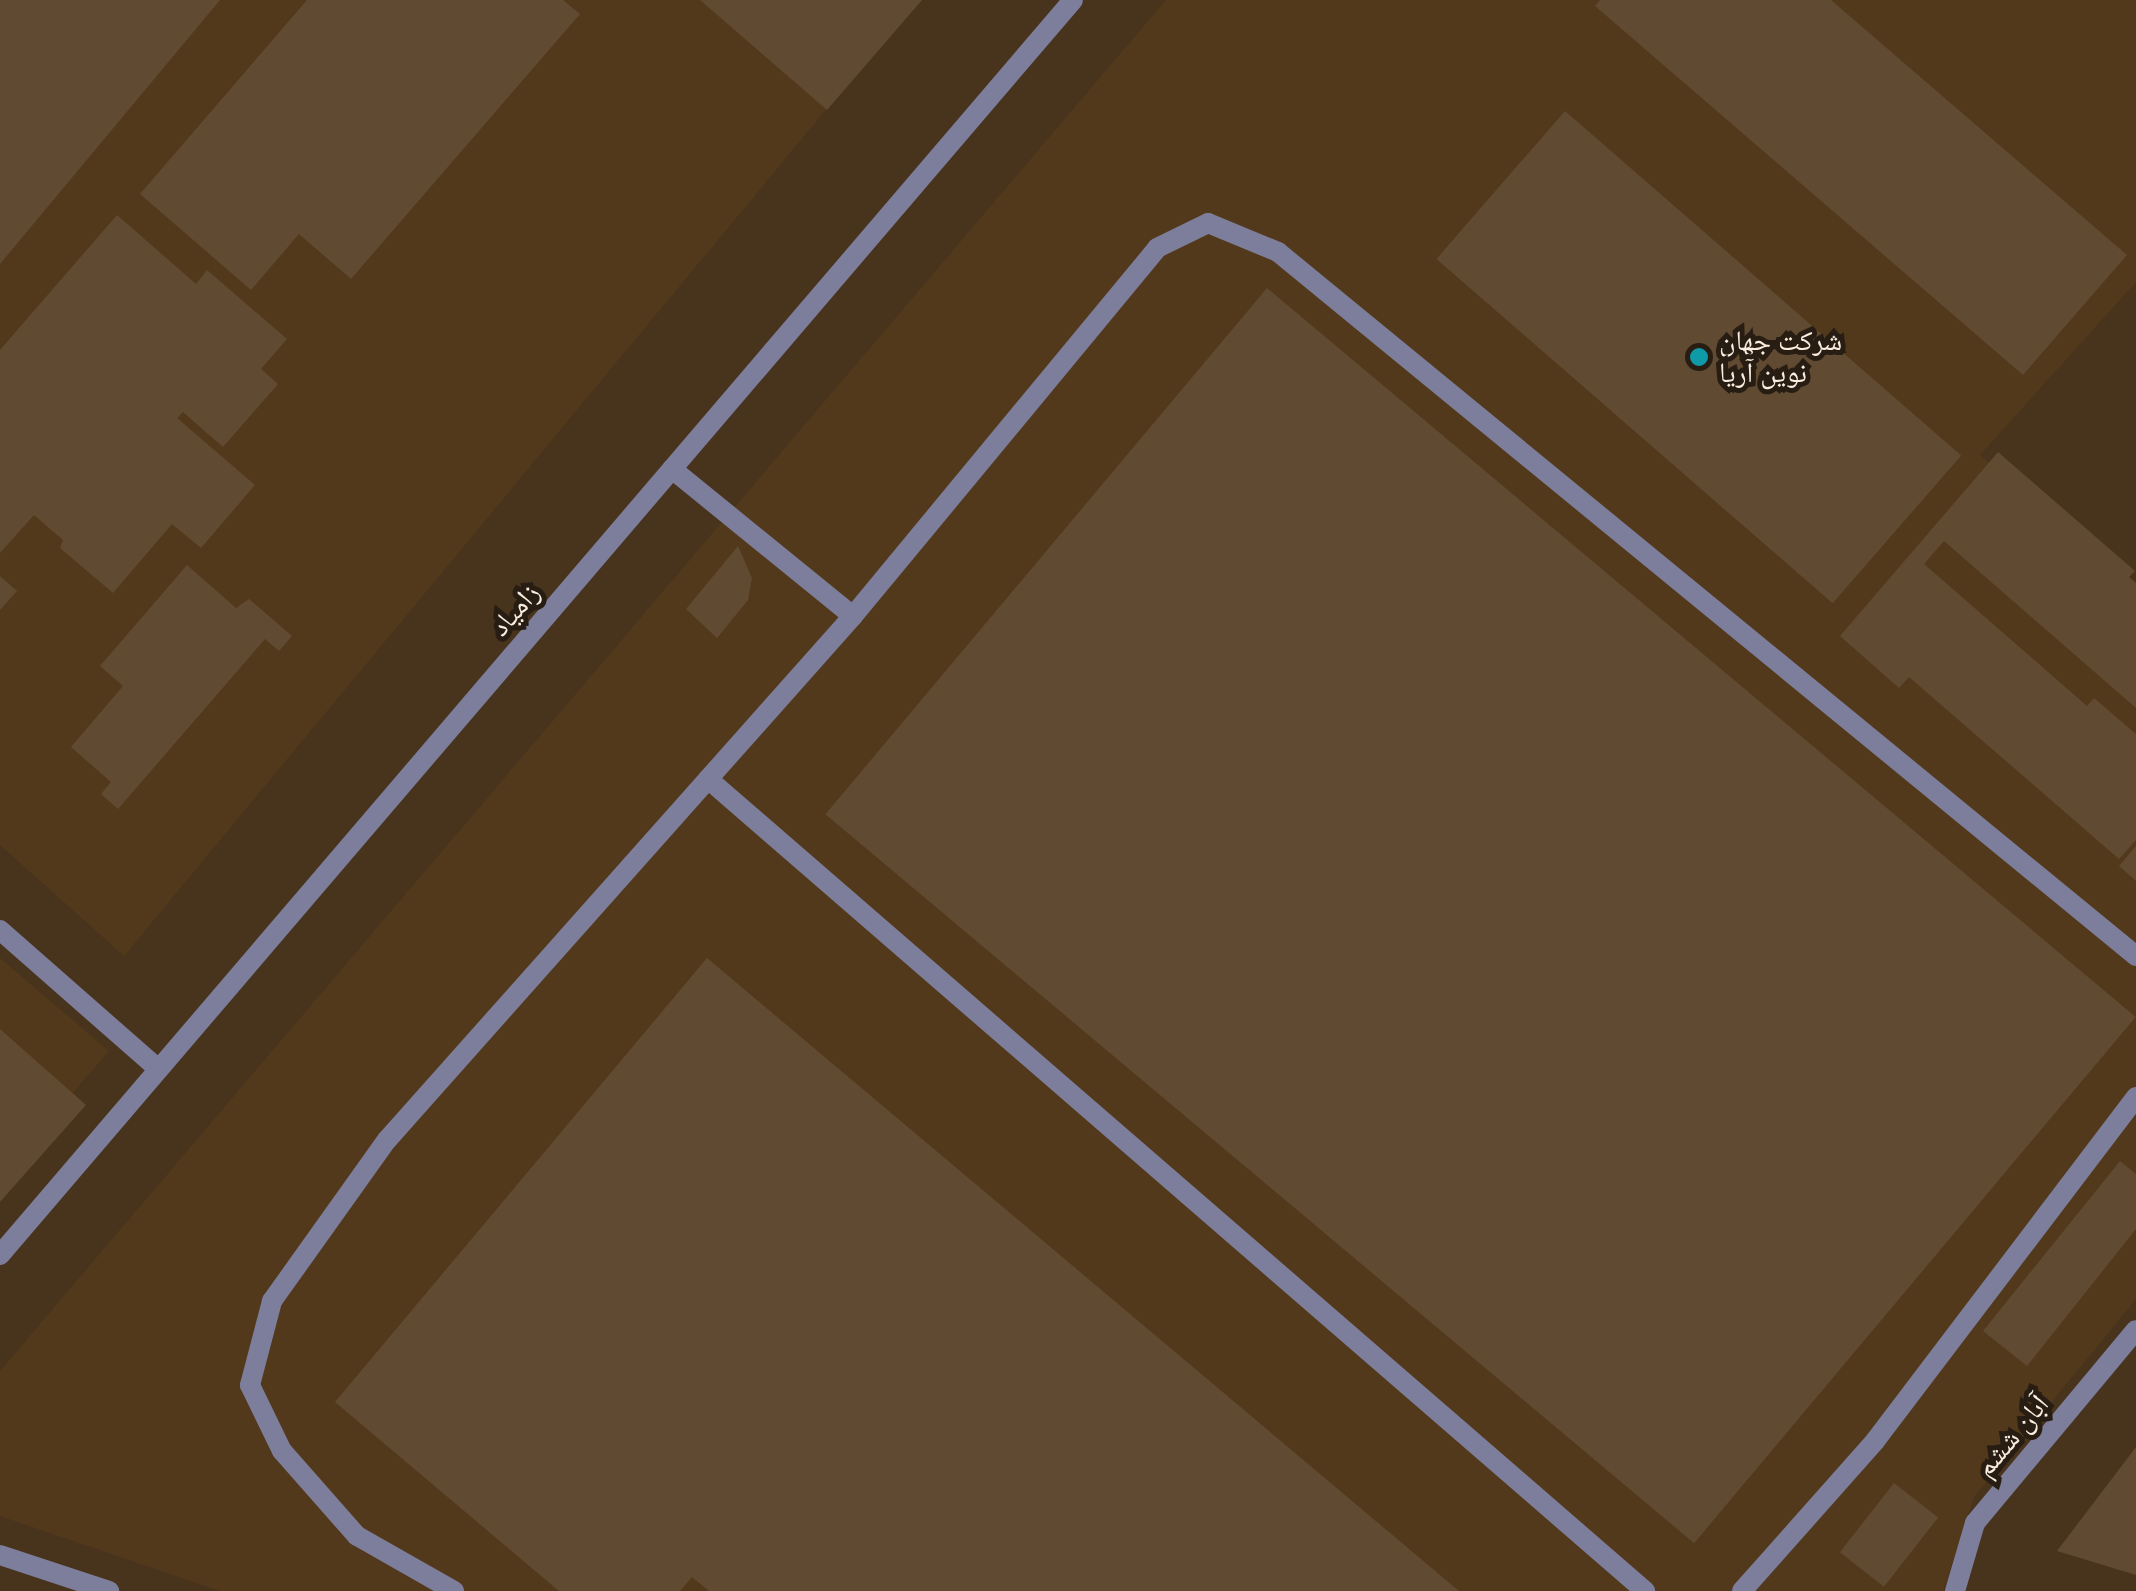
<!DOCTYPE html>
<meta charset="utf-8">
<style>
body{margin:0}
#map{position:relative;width:2136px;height:1591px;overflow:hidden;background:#48331c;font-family:"Roboto Serif","Noto Naskh Arabic",serif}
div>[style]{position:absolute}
.built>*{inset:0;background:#53391b}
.building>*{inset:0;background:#614a32;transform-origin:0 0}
.service>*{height:20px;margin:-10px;padding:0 10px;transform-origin:10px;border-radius:10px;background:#7d7e9c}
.minor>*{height:20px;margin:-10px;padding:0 10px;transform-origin:10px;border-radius:10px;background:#7d7e9c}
.tertiary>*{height:20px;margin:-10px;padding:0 10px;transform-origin:10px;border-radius:10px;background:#7d7e9c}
.dots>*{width:28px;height:28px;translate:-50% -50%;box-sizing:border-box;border:5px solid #271d13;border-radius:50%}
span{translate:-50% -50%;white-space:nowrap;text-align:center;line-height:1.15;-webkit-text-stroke:10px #271d13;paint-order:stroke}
.poi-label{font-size:28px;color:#faecde}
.left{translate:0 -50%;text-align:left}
.street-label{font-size:28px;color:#faecde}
</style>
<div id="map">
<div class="built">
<i style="clip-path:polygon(0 0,917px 0,124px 956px,0 845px)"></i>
<i style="clip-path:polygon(1166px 0,2136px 0,2136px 282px,1980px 455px,2136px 589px,2136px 1299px,1974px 1497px,1943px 1591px,220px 1591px,0 1516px,0 1371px)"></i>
<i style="clip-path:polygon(0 958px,109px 1051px,0 1177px)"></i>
</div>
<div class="building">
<i style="clip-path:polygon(0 0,220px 0,0 264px)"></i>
<i style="clip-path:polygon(307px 0,563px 0,580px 14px,351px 279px,299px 234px,251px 290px,140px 194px)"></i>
<i style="clip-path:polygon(700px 0,922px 0,827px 110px)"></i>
<i style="clip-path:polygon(1600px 0,1831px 0,2127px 255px,2023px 375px,1595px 6px)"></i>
<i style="left:1565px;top:111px;width:525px;height:196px;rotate:41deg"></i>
<i style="clip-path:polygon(117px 215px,196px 284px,207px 270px,287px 339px,261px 369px,278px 384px,223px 447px,183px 412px,177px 418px,255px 485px,201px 548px,172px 524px,113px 593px,60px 548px,63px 540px,34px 515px,0 553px,0 350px)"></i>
<i style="left:1267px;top:288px;width:1134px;height:687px;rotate:40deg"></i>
<i style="clip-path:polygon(1998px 452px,2135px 571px,2129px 577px,2136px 583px,2136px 708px,1944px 541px,1924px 564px,2087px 706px,2094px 698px,2136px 734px,2136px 840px,2119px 859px,1909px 677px,1899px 688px,1840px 636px)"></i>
<i style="clip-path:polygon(738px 546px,752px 578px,748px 600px,717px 638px,686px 609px)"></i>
<i style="clip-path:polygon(187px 565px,236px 608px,249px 599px,292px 636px,279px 651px,265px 639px,118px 809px,101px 794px,111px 782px,71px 747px,123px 686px,100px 666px)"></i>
<i style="clip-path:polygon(0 576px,17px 591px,0 610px)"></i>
<i style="clip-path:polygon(2136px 846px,2136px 881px,2119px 866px)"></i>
<i style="clip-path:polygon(707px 958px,1459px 1591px,709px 1591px,692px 1577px,680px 1591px,559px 1591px,335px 1402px)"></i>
<i style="clip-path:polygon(0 1029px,86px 1105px,0 1202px)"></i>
<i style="clip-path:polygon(2120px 1161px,2136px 1174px,2136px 1229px,2027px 1366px,1983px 1331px)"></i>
<i style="clip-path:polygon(2136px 1447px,2136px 1575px,2057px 1551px)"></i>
<i style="left:1894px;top:1483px;width:56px;height:88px;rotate:38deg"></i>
</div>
<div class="service">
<i style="left:672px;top:469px;width:233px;rotate:39.1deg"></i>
<i style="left:708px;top:779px;width:1240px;rotate:40.91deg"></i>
<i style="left:0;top:1555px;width:115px;rotate:18.3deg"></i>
<i style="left:454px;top:1591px;width:112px;rotate:-150.4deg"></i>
<i style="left:357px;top:1536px;width:113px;rotate:-131.4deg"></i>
<i style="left:282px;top:1451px;width:73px;rotate:-115.9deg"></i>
<i style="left:250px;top:1385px;width:87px;rotate:-75.3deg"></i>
<i style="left:272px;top:1301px;width:198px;rotate:-54.5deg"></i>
<i style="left:387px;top:1140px;width:701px;rotate:-48.35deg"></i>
<i style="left:853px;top:616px;width:477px;rotate:-50.4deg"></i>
<i style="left:1157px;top:248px;width:57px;rotate:-26.1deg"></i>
<i style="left:1208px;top:223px;width:76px;rotate:22.5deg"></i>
<i style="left:1278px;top:252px;width:1110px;rotate:39.37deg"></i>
<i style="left:1742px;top:1591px;width:200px;rotate:-48.4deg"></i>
<i style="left:1875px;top:1441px;width:432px;rotate:-52.8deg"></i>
<i style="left:1955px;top:1591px;width:71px;rotate:-73.6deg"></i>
<i style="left:1975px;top:1523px;width:251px;rotate:-50.2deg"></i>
</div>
<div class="minor">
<i style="left:0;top:930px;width:210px;rotate:41.3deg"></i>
</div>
<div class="tertiary">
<i style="left:0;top:1255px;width:1651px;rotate:-49.47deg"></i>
</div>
<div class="dots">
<i style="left:1699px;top:357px;background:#0f9aa8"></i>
</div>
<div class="poi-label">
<span class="left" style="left:1719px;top:357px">شرکت جهان<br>نوین آریا</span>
</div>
<div class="street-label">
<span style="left:515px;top:610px;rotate:-49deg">زامیاد</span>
<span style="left:2012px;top:1436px;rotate:-50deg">آبان ششم</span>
</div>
</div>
